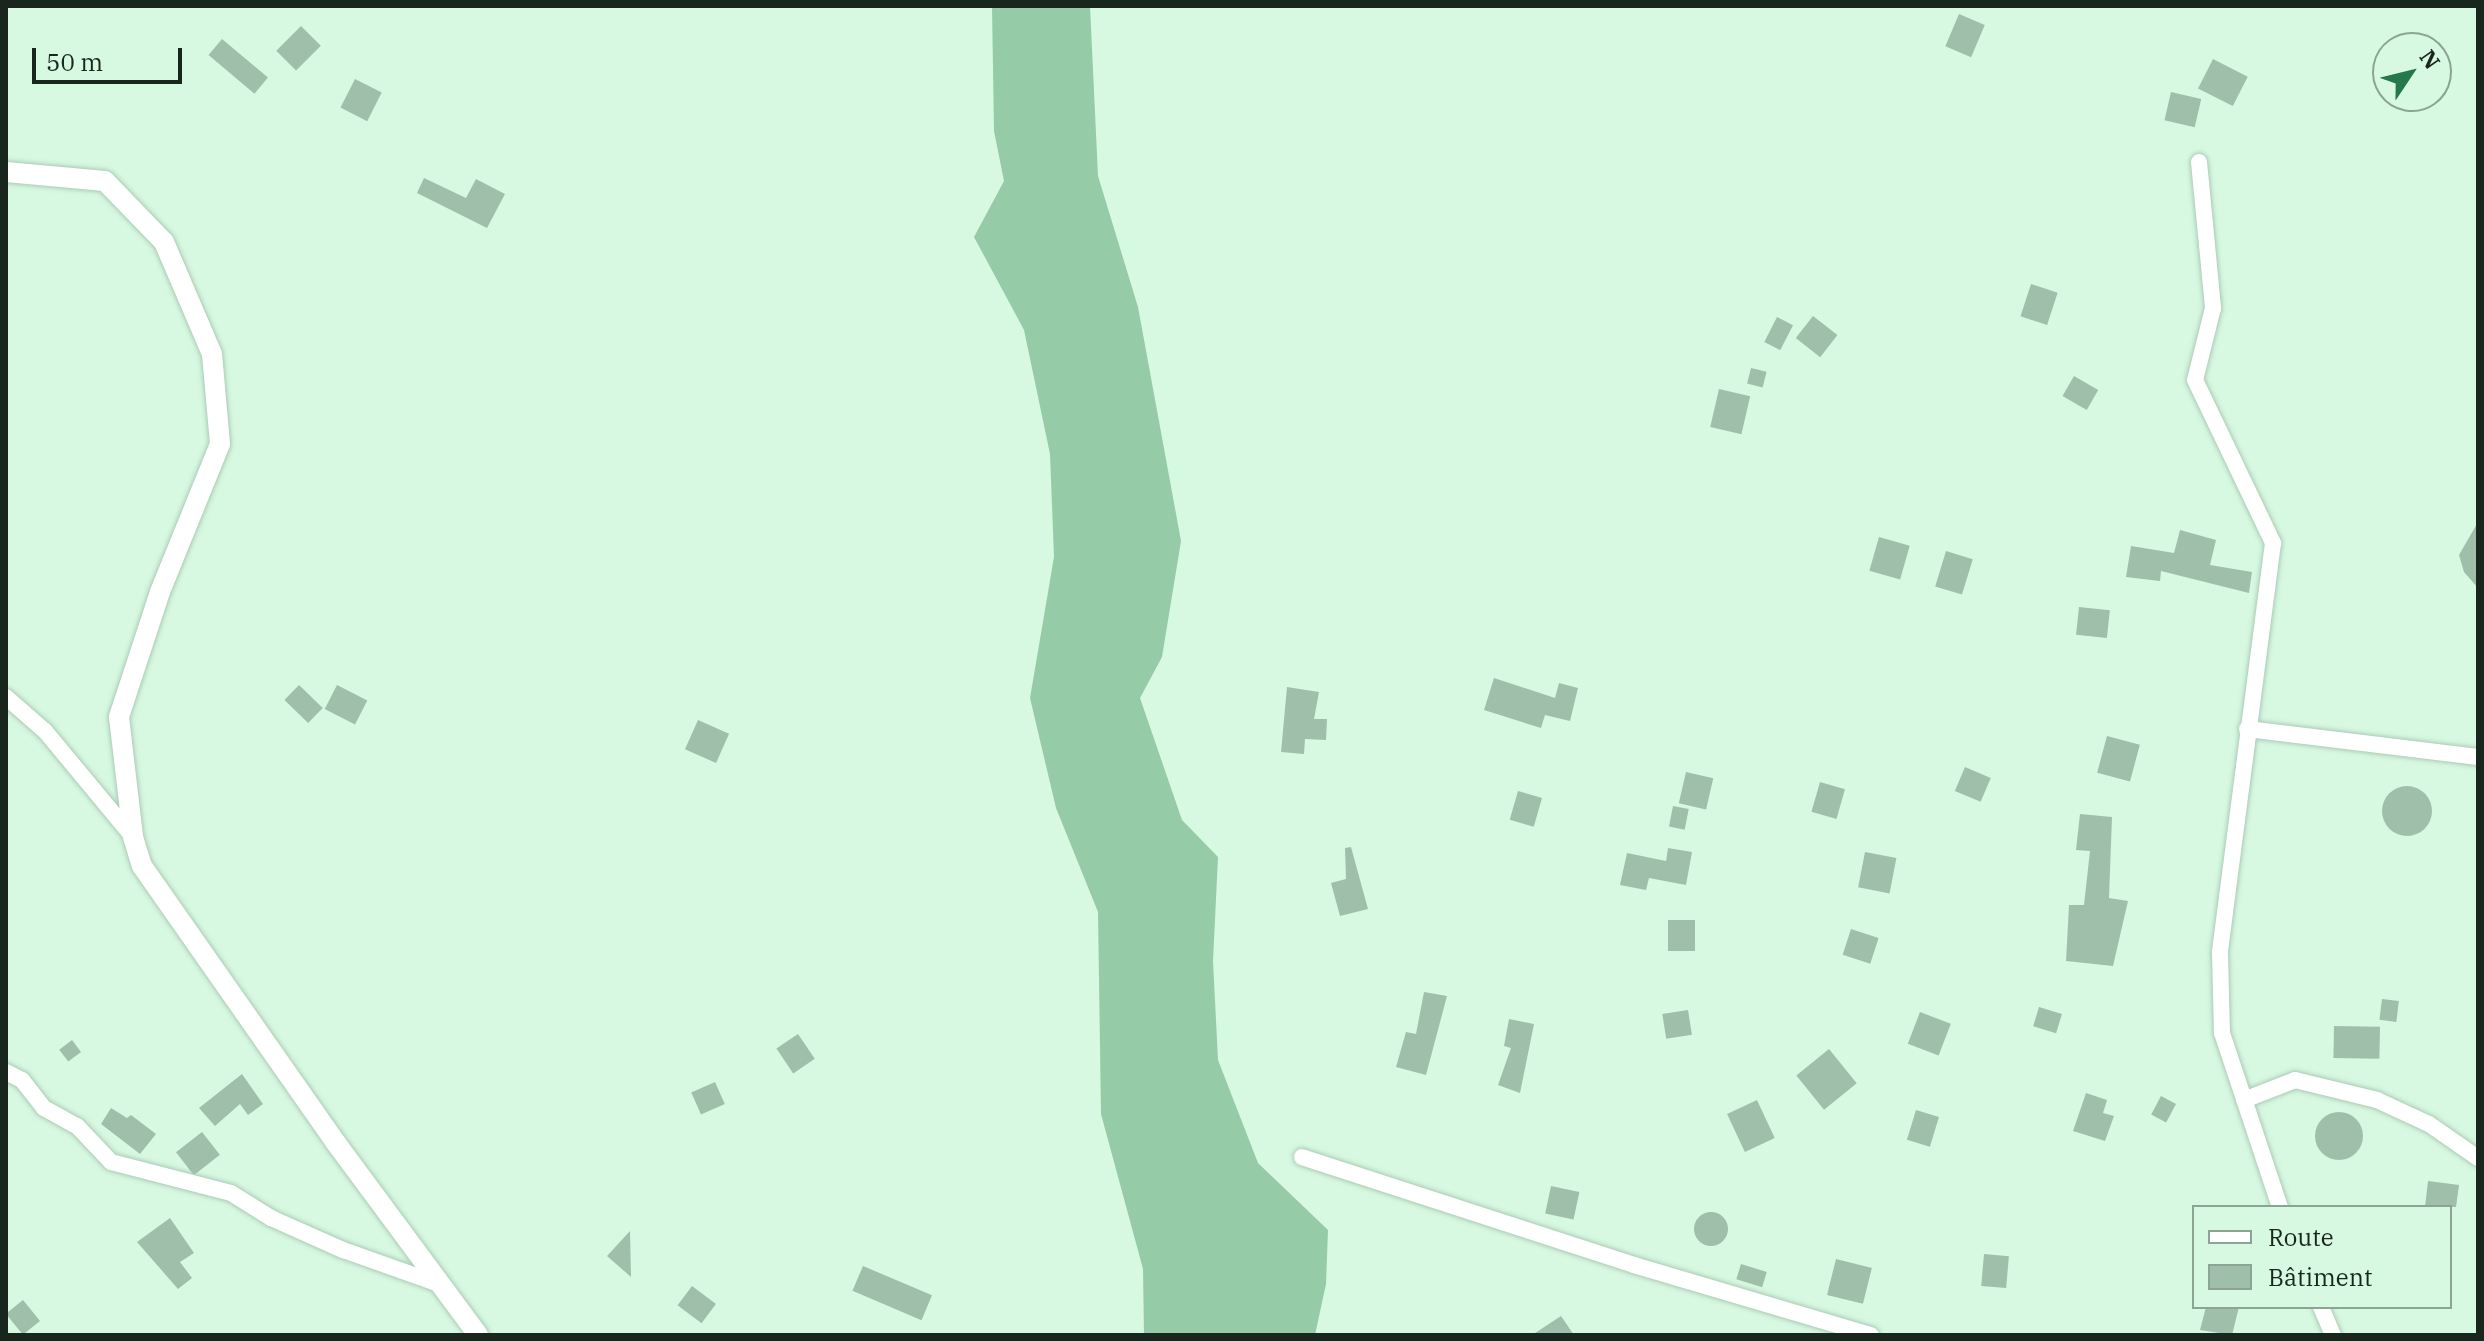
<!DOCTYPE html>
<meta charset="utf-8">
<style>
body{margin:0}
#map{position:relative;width:2484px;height:1341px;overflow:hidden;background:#d7f8e1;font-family:"IBM Plex Serif",serif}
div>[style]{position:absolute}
.forest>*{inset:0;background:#95cba7}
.building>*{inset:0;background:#a0bfaa;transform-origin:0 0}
.round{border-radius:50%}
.roads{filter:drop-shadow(0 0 2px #abcbb5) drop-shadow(0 0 2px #abcbb5)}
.minor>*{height:16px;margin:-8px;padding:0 8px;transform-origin:8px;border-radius:8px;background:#fff}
.tertiary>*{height:20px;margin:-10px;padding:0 10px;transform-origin:10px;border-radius:10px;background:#fff}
span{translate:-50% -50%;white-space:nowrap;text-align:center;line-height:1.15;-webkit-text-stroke:7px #d7f8e1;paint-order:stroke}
.frame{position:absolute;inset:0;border:8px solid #19261d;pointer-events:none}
.legend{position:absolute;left:2192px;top:1205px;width:260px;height:104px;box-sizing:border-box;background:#d7f8e1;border:2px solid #8ba493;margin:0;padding:10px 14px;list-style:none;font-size:24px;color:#19261d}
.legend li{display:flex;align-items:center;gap:16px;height:40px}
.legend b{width:40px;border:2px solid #8ba493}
.north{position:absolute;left:2372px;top:32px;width:80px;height:80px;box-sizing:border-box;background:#d7f8e1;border:2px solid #8ba493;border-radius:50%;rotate:55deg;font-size:22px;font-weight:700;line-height:32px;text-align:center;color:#19261d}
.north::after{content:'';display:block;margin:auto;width:28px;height:36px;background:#24784a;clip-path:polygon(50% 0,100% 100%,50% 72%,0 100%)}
.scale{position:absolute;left:32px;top:48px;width:150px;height:36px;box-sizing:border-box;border:4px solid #19261d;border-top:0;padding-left:10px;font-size:24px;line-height:28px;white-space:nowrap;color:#19261d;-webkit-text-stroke:6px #d7f8e1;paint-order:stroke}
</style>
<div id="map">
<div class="forest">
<i style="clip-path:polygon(992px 6px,1090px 6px,1098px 176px,1138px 307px,1181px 541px,1162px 657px,1140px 698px,1182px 820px,1218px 857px,1213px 961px,1218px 1060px,1258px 1163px,1328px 1230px,1326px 1284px,1315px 1335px,1144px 1335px,1143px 1269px,1101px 1114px,1098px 912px,1056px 808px,1030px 698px,1054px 557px,1050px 454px,1024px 330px,974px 237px,1004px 181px,994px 131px)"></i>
</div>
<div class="building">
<i style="left:1959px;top:14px;width:28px;height:35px;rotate:23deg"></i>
<i style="left:301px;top:26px;width:28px;height:35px;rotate:45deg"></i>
<i style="left:222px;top:39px;width:60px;height:21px;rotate:40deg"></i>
<i style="left:2213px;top:59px;width:39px;height:33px;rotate:27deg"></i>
<i style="left:355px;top:79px;width:30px;height:32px;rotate:27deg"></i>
<i style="left:2171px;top:92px;width:31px;height:29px;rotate:13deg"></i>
<i style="clip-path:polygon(424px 178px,466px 198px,476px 179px,505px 194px,487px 228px,417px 193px)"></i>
<i style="left:2031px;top:284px;width:28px;height:34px;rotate:18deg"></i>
<i style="left:1813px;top:316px;width:31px;height:28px;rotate:38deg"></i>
<i style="left:1777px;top:317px;width:18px;height:28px;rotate:27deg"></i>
<i style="left:1751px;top:368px;width:16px;height:16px;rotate:14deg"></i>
<i style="left:2074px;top:376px;width:28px;height:23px;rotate:30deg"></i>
<i style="left:1719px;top:389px;width:32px;height:39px;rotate:13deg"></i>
<i style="clip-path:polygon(2478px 522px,2478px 588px,2464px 572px,2459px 555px)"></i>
<i style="clip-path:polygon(2180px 530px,2216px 540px,2210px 565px,2252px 572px,2249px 593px,2161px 571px,2160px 581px,2126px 577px,2131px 546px,2174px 553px)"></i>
<i style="left:1879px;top:537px;width:32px;height:35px;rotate:16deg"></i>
<i style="left:1946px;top:551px;width:28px;height:37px;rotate:17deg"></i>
<i style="left:2079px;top:607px;width:31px;height:28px;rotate:6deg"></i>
<i style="clip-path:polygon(1494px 678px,1555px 698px,1559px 683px,1578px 688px,1570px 721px,1545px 715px,1541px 728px,1484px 710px)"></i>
<i style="left:299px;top:685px;width:33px;height:21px;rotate:44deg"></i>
<i style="left:337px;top:685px;width:34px;height:27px;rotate:27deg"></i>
<i style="clip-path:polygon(1287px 687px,1319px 692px,1314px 719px,1327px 719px,1326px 740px,1305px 739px,1304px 754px,1281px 752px)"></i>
<i style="left:698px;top:720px;width:34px;height:32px;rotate:24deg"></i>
<i style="left:2107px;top:736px;width:34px;height:38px;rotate:15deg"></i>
<i style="left:1965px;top:767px;width:28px;height:26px;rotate:23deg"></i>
<i style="left:1686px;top:772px;width:28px;height:32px;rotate:13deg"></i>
<i style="left:1820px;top:782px;width:26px;height:31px;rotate:16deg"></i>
<i class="round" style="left:2382px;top:786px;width:50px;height:50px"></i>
<i style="left:1518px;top:791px;width:25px;height:30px;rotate:16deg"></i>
<i style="left:1673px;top:806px;width:16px;height:21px;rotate:11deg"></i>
<i style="clip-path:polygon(2080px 814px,2112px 817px,2109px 898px,2128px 901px,2113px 966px,2066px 961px,2069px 905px,2084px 905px,2090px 851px,2076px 850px)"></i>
<i style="clip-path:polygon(1351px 847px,1368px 909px,1340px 916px,1331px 883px,1346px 879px,1345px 848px)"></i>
<i style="clip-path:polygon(1668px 848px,1692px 852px,1686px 885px,1649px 878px,1646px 890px,1620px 885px,1627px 853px,1666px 861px)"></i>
<i style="left:1865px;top:852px;width:32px;height:36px;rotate:11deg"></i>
<i style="left:1668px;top:920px;width:27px;height:31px"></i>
<i style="left:1851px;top:929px;width:29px;height:27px;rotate:18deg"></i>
<i style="clip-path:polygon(1424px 992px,1447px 996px,1426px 1075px,1396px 1067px,1406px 1032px,1416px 1034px)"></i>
<i style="left:2382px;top:999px;width:17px;height:21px;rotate:7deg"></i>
<i style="left:2039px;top:1007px;width:24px;height:20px;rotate:17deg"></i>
<i style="left:1688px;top:1010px;width:25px;height:26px;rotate:81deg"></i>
<i style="left:1920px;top:1012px;width:33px;height:34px;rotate:21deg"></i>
<i style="clip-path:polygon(1509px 1019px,1534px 1024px,1520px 1093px,1498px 1085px,1511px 1048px,1504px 1046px)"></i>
<i style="left:2334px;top:1026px;width:46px;height:32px;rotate:1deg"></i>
<i style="left:798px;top:1034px;width:30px;height:26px;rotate:56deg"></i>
<i style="left:72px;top:1040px;width:15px;height:16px;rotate:53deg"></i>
<i style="left:1829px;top:1049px;width:44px;height:42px;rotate:51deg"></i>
<i style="clip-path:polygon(242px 1074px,263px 1104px,248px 1115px,240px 1104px,215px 1126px,199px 1108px)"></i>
<i style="left:715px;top:1082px;width:24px;height:26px;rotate:66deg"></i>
<i style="clip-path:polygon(2086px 1093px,2107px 1100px,2103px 1113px,2114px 1116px,2105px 1141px,2073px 1131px)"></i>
<i style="left:2161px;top:1096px;width:17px;height:21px;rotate:28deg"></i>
<i style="left:1757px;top:1100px;width:42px;height:33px;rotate:65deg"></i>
<i style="clip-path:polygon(111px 1108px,127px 1118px,131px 1115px,156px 1134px,140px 1154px,101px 1124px)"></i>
<i style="left:1916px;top:1110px;width:24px;height:31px;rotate:17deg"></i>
<i class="round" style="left:2315px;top:1112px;width:48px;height:48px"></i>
<i style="left:202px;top:1132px;width:29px;height:33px;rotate:52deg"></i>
<i style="clip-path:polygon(2428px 1181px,2459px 1185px,2456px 1207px,2425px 1207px)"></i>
<i style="left:1551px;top:1186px;width:29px;height:28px;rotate:12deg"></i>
<i class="round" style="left:1694px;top:1212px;width:34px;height:34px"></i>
<i style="clip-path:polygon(170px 1218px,194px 1253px,180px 1262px,192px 1278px,178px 1289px,137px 1242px)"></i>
<i style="clip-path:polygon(630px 1231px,631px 1277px,607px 1256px)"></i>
<i style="left:1984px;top:1254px;width:25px;height:32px;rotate:5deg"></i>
<i style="left:1836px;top:1259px;width:37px;height:37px;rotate:14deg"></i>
<i style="left:1741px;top:1264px;width:27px;height:16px;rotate:17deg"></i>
<i style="left:863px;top:1266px;width:75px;height:27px;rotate:23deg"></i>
<i style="left:692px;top:1286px;width:30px;height:24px;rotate:37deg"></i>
<i style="left:23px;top:1300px;width:27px;height:22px;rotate:51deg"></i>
<i style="clip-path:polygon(2206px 1307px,2239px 1307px,2232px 1335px,2200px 1330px)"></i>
<i style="clip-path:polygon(1561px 1316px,1574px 1335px,1532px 1335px)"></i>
</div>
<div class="roads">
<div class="minor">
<i style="left:2199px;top:162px;width:147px;rotate:84.5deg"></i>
<i style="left:2213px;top:308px;width:74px;rotate:104deg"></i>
<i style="left:2195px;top:380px;width:181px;rotate:64.4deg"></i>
<i style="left:2273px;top:543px;width:413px;rotate:97.4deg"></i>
<i style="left:2220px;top:953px;width:80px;rotate:88.6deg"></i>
<i style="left:2222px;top:1033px;width:183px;rotate:71.6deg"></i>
<i style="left:6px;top:697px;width:52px;rotate:41.1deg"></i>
<i style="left:45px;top:731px;width:138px;rotate:50.3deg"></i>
<i style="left:2247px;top:729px;width:233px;rotate:6.9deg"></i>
<i style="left:6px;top:1072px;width:18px;rotate:27deg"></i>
<i style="left:22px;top:1080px;width:36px;rotate:52deg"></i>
<i style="left:44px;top:1108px;width:38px;rotate:29deg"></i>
<i style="left:77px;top:1126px;width:50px;rotate:46.6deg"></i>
<i style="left:111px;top:1162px;width:124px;rotate:14.5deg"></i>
<i style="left:231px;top:1193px;width:47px;rotate:32deg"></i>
<i style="left:271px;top:1218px;width:79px;rotate:24deg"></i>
<i style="left:343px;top:1250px;width:105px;rotate:19.5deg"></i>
<i style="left:2244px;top:1100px;width:55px;rotate:-21.4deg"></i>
<i style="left:2295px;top:1080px;width:84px;rotate:13.7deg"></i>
<i style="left:2377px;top:1100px;width:57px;rotate:24.8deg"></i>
<i style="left:2429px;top:1124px;width:60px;rotate:34.8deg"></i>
<i style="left:1302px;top:1157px;width:349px;rotate:18deg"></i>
<i style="left:1634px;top:1265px;width:247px;rotate:16.5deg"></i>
<i style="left:2321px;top:1307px;width:30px;rotate:67deg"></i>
</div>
<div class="tertiary">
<i style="left:6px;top:172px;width:99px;rotate:5.2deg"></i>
<i style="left:105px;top:181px;width:85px;rotate:46deg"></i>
<i style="left:164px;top:242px;width:122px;rotate:66.8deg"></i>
<i style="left:212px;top:354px;width:90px;rotate:84.9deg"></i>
<i style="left:220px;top:444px;width:160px;rotate:112.1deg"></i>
<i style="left:160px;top:592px;width:132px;rotate:108.2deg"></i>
<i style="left:119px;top:717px;width:121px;rotate:83.3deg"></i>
<i style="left:133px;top:837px;width:30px;rotate:73deg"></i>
<i style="left:142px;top:866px;width:338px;rotate:55deg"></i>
<i style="left:336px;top:1143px;width:239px;rotate:53.5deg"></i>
</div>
</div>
<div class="frame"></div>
<ul class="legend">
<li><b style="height:10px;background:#fff"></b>Route</li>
<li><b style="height:22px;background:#a0bfaa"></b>Bâtiment</li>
</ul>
<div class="north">N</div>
<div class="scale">50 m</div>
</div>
